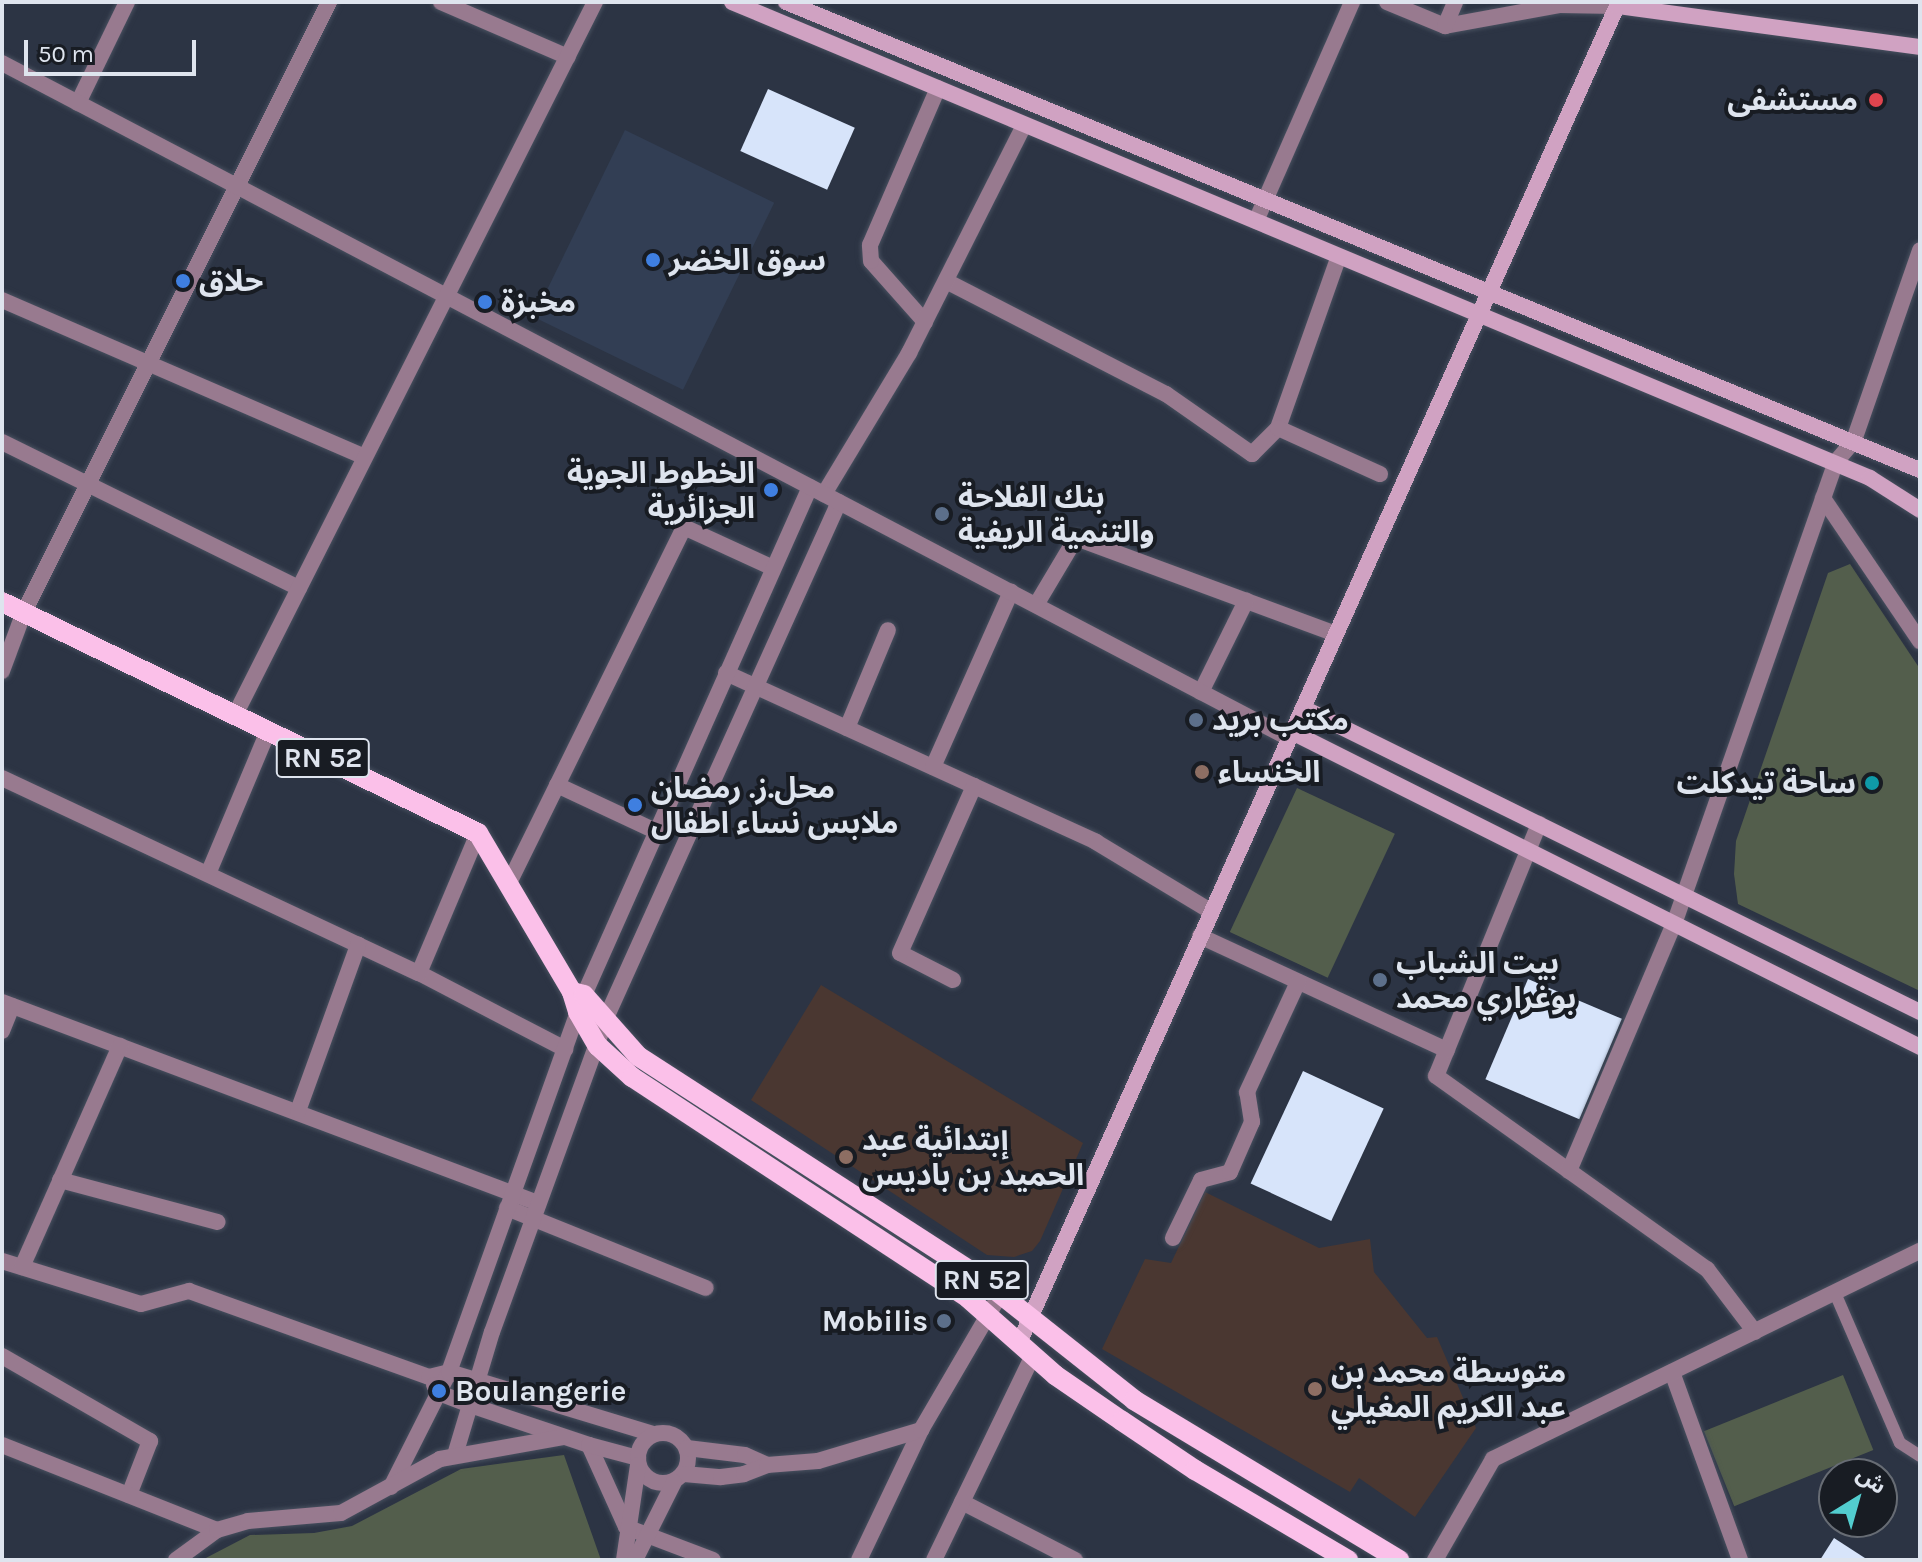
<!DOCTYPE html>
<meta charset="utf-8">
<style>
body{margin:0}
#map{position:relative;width:1922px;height:1562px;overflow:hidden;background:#2c3444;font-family:Karla,"Noto Sans Arabic",sans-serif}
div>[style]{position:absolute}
.built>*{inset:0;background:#323e54;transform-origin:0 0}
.education>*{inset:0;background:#4a3731}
.green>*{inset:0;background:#535e4c;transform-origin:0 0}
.building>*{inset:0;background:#d7e4fa;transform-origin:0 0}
.roads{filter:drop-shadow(0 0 2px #48505f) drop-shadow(0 0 2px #48505f)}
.service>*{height:12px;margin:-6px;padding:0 6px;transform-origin:6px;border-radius:6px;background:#987a8f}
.minor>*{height:16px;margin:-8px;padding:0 8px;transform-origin:8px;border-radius:8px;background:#987a8f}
.tertiary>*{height:16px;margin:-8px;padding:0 8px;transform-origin:8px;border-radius:8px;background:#987a8f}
.tertiary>.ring{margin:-8px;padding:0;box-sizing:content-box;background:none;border:16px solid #987a8f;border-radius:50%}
.secondary>*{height:16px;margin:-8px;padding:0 8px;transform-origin:8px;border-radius:8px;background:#d0a2c2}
.primary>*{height:20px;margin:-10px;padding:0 10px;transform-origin:10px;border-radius:10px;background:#fbc0e9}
.dots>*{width:22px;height:22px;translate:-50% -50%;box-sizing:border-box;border:4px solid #181c23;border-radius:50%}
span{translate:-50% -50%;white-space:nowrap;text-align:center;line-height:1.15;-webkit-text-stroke:8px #181c23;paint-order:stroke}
.shield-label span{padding:2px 6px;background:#181c23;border:2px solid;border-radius:6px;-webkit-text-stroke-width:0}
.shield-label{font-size:28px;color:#dee4ee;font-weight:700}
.poi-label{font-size:30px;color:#dee4ee;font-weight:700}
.right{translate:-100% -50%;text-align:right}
.left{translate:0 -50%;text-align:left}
.frame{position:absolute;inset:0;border:4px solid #dee4ee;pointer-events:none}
.north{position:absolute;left:1818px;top:1458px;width:80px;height:80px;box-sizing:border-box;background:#181c23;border:2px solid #676c74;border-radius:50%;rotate:37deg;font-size:22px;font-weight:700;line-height:32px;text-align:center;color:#dee4ee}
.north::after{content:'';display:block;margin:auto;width:28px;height:36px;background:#52cdcf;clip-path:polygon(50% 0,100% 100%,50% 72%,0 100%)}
.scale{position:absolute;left:24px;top:40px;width:172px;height:36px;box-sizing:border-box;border:4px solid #dee4ee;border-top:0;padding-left:10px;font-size:24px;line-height:28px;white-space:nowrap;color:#dee4ee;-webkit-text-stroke:6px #181c23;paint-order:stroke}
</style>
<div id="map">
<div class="built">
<i style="left:625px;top:130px;width:166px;height:208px;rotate:26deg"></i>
</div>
<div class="education">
<i style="clip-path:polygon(821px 985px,1083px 1143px,1040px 1241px,1032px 1251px,1014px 1257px,987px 1255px,751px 1100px)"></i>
<i style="clip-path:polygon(1205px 1192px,1319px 1248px,1370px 1239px,1374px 1272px,1427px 1338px,1437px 1337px,1476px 1428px,1415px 1517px,1359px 1478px,1350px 1492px,1102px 1349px,1145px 1259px,1171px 1263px)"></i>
</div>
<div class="green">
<i style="clip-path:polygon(1850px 564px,1920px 669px,1920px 991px,1738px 904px,1734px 874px,1736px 841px,1828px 573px)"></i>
<i style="left:1297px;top:788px;width:108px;height:159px;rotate:25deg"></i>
<i style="left:1843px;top:1375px;width:81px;height:150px;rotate:68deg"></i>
<i style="clip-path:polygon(564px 1455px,601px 1560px,202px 1560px,250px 1535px,314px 1533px,352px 1526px,461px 1469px)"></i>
</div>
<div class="building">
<i style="left:768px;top:89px;width:95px;height:68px;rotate:24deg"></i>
<i style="left:1528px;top:979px;width:102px;height:109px;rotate:23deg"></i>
<i style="left:1303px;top:1071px;width:89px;height:124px;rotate:25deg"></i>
<i style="clip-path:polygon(1834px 1538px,1868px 1560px,1820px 1560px)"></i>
</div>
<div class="roads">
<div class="service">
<i style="left:1835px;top:1293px;width:163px;rotate:66.6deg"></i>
<i style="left:1900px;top:1443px;width:24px;rotate:33deg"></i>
</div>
<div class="minor">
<i style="left:441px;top:2px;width:138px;rotate:23.4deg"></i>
<i style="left:78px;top:103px;width:112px;rotate:-64.1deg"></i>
<i style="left:1256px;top:221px;width:239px;rotate:-66.3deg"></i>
<i style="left:946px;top:281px;width:247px;rotate:27.2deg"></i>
<i style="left:1166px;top:394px;width:105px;rotate:34.9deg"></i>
<i style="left:1252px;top:454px;width:37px;rotate:-45deg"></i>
<i style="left:1278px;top:428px;width:182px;rotate:-70.5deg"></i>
<i style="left:2px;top:300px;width:395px;rotate:23.4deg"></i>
<i style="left:925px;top:322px;width:81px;rotate:-131.5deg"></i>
<i style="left:871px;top:261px;width:16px;rotate:-94deg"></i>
<i style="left:870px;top:245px;width:171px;rotate:-66.6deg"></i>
<i style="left:1278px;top:428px;width:112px;rotate:24.3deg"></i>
<i style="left:2px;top:442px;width:331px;rotate:26.2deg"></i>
<i style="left:824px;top:494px;width:165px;rotate:-58.9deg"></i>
<i style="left:909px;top:353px;width:255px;rotate:-63.2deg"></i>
<i style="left:1823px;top:498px;width:173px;rotate:55.9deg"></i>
<i style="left:1036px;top:605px;width:78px;rotate:-59.2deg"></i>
<i style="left:1076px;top:538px;width:277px;rotate:20.3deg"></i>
<i style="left:2px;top:671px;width:63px;rotate:-69.6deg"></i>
<i style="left:24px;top:612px;width:682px;rotate:-63.43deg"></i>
<i style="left:726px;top:673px;width:407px;rotate:24.5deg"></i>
<i style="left:1096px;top:842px;width:135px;rotate:31.1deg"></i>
<i style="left:1201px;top:692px;width:102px;rotate:-63.7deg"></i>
<i style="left:847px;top:728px;width:106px;rotate:-67.3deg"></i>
<i style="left:933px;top:767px;width:192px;rotate:-66deg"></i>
<i style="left:2px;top:778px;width:460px;rotate:25.1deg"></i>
<i style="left:419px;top:973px;width:165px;rotate:27.5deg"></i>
<i style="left:557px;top:785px;width:108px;rotate:25.1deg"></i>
<i style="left:1539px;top:824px;width:272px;rotate:112.2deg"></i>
<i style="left:1436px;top:1076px;width:333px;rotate:35.5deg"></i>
<i style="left:1707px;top:1269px;width:79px;rotate:52.7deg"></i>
<i style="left:208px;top:874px;width:155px;rotate:-67.2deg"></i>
<i style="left:509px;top:883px;width:397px;rotate:-63.8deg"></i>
<i style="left:684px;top:527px;width:98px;rotate:24.7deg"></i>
<i style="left:1200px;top:936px;width:272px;rotate:24.8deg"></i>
<i style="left:419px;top:973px;width:152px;rotate:-67.1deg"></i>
<i style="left:953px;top:980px;width:59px;rotate:-153deg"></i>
<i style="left:900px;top:953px;width:183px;rotate:-66.1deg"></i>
<i style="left:2px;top:1002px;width:572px;rotate:20.56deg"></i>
<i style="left:2px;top:1031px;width:27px;rotate:-68deg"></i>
<i style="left:298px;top:1111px;width:177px;rotate:-70.1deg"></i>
<i style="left:1569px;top:1171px;width:268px;rotate:-67deg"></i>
<i style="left:1674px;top:924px;width:488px;rotate:-70.7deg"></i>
<i style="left:1835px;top:463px;width:30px;rotate:-50deg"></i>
<i style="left:1854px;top:440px;width:201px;rotate:-70.8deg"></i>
<i style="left:60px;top:1180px;width:163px;rotate:14.9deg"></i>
<i style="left:507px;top:1208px;width:214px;rotate:21.9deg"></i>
<i style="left:1173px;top:1238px;width:64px;rotate:-64.2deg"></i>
<i style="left:1201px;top:1180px;width:30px;rotate:-15deg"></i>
<i style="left:1230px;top:1172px;width:55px;rotate:-66.3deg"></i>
<i style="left:1252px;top:1122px;width:30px;rotate:-99deg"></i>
<i style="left:1247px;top:1092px;width:121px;rotate:-65.1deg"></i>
<i style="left:2px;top:1261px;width:145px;rotate:17.2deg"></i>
<i style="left:141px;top:1304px;width:50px;rotate:-15.2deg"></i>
<i style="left:189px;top:1291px;width:255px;rotate:19.7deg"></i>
<i style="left:429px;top:1377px;width:21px;rotate:-14deg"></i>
<i style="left:449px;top:1372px;width:213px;rotate:16.9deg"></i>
<i style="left:22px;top:1267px;width:242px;rotate:-66.1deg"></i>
<i style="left:2px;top:1356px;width:171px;rotate:29.9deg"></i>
<i style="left:150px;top:1441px;width:58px;rotate:111.3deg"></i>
<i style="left:1672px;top:1372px;width:200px;rotate:70.1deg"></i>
<i style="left:434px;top:1385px;width:9px;rotate:58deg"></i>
<i style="left:439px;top:1393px;width:33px;rotate:21deg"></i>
<i style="left:470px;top:1405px;width:126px;rotate:18.6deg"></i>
<i style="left:589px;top:1445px;width:90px;rotate:65.7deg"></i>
<i style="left:626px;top:1527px;width:93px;rotate:20.8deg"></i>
<i style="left:2px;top:1445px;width:231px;rotate:21.6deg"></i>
<i style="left:589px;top:1445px;width:51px;rotate:14.9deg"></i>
<i style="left:455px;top:1455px;width:128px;rotate:-73.3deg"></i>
<i style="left:492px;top:1332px;width:334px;rotate:-70deg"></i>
<i style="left:606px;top:1018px;width:566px;rotate:-65.7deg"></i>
<i style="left:391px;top:1487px;width:129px;rotate:-63.2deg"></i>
<i style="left:449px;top:1372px;width:400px;rotate:-70.3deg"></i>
<i style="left:584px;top:995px;width:556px;rotate:-66.02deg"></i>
<i style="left:962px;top:1502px;width:127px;rotate:27.2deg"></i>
<i style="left:176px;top:1560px;width:51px;rotate:-36.2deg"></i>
<i style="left:217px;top:1530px;width:32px;rotate:-16deg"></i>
<i style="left:248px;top:1521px;width:93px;rotate:-4.9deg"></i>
<i style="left:341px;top:1513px;width:113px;rotate:-28.6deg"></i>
<i style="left:440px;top:1459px;width:125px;rotate:-10.1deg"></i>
<i style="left:859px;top:1560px;width:144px;rotate:-64.5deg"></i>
<i style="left:934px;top:1560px;width:228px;rotate:-64.2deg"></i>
</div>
<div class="tertiary">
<i style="left:1387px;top:2px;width:63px;rotate:22.5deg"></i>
<i style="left:1445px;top:26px;width:116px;rotate:-10.4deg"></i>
<i style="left:1559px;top:5px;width:58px;rotate:1deg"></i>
<i style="left:1617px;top:6px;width:4px;rotate:-90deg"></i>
<i style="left:1445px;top:26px;width:26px;rotate:-67deg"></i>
<i style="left:2px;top:63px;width:1453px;rotate:27.68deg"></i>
<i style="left:235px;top:715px;width:799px;rotate:-63.21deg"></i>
<i class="ring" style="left:638px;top:1433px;width:34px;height:34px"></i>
<i style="left:687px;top:1448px;width:58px;rotate:6.9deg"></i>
<i style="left:745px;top:1455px;width:24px;rotate:24deg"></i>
<i style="left:684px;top:1474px;width:37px;rotate:5deg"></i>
<i style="left:721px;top:1477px;width:23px;rotate:-7deg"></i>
<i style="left:744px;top:1474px;width:25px;rotate:-21deg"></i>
<i style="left:767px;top:1465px;width:51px;rotate:-4.5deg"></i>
<i style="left:818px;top:1461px;width:108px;rotate:-16.8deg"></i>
<i style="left:921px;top:1430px;width:156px;rotate:-59.7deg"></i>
<i style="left:624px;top:1560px;width:96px;rotate:-81.6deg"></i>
<i style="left:635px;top:1560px;width:87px;rotate:-63.4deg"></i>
<i style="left:1435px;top:1560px;width:116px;rotate:-60.1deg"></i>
<i style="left:1493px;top:1459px;width:475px;rotate:-26deg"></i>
</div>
<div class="secondary">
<i style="left:732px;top:2px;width:1234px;rotate:22.7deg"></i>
<i style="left:1870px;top:478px;width:59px;rotate:32.6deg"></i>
<i style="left:786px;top:2px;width:1227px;rotate:22.43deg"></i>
<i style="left:1303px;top:708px;width:688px;rotate:26.23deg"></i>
<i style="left:1292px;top:732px;width:703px;rotate:26.64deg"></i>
<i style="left:1019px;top:1343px;width:1465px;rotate:-65.9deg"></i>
<i style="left:1617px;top:6px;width:306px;rotate:7.7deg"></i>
</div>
<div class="primary">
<i style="left:2px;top:602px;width:529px;rotate:25.89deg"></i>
<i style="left:478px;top:833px;width:185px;rotate:59.4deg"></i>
<i style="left:572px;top:992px;width:21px;rotate:73deg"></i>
<i style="left:578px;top:1012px;width:39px;rotate:60deg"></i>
<i style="left:598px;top:1046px;width:46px;rotate:42.4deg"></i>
<i style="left:632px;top:1077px;width:402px;rotate:33.3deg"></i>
<i style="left:968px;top:1298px;width:116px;rotate:41.5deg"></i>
<i style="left:1055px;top:1375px;width:81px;rotate:34.5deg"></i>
<i style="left:1122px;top:1421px;width:88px;rotate:33.9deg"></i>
<i style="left:1195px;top:1470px;width:178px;rotate:30.5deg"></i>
<i style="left:572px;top:992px;width:12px;rotate:14deg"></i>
<i style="left:584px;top:995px;width:81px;rotate:48.5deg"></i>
<i style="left:638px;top:1056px;width:406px;rotate:32.9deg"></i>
<i style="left:979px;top:1277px;width:198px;rotate:38.4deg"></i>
<i style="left:1134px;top:1400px;width:310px;rotate:31.1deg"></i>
</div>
</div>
<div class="dots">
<i style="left:1876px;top:100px;background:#e0444e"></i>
<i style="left:653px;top:260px;background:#3f7fe0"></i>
<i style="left:183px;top:281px;background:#3f7fe0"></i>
<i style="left:485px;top:302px;background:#3f7fe0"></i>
<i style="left:771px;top:490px;background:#3f7fe0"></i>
<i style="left:942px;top:514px;background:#5c6f8a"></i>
<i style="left:1196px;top:720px;background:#5c6f8a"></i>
<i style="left:1202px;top:772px;background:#8d6e63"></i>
<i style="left:1872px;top:783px;background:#0f9aa8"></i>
<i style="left:635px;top:805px;background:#3f7fe0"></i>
<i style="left:1380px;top:980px;background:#5c6f8a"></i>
<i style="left:846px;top:1157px;background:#8d6e63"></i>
<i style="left:944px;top:1321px;background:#5c6f8a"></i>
<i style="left:1315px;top:1389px;background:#8d6e63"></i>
<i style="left:439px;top:1391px;background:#3f7fe0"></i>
</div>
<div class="shield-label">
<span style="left:323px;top:758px">RN 52</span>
<span style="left:982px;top:1280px">RN 52</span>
</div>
<div class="poi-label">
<span class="right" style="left:1858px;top:100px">مستشفى</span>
<span class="left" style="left:669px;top:260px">سوق الخضر</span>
<span class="left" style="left:199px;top:281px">حلاق</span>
<span class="left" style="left:501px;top:302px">مخبزة</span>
<span class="right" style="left:755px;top:490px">الخطوط الجوية<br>الجزائرية</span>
<span class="left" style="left:958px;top:514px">بنك الفلاحة<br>والتنمية الريفية</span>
<span class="left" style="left:1212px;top:720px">مكتب بريد</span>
<span class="left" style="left:1218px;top:772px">الخنساء</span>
<span class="right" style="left:1856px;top:783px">ساحة تيدكلت</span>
<span class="left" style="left:651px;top:805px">محل.ز. رمضان<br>ملابس نساء اطفال</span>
<span class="left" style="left:1396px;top:980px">بيت الشباب<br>بوغراري محمد</span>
<span class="left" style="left:862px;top:1157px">إبتدائية عبد<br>الحميد بن باديس</span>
<span class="right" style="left:928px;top:1321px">Mobilis</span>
<span class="left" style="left:1331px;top:1389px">متوسطة محمد بن<br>عبد الكريم المغيلي</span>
<span class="left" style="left:455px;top:1391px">Boulangerie</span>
</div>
<div class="frame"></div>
<div class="north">ش</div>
<div class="scale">50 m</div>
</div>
